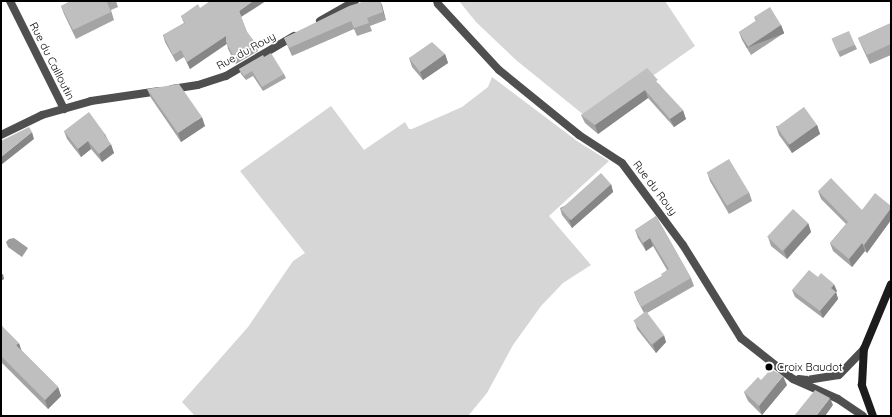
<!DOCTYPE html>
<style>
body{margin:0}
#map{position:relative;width:892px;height:417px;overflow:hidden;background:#fff;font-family:Quicksand,sans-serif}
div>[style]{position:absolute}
.green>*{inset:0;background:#d6d6d6}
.water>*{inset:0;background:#9d9d9d}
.street>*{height:8px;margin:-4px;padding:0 4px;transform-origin:4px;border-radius:4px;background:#4f4f4f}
.secondary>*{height:8px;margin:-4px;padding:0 4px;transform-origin:4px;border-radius:4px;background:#1c1c1c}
.wall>*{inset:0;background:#a4a4a4}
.shaded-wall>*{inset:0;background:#868686;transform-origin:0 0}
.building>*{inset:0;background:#bfbfbf;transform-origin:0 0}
.dots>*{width:11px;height:11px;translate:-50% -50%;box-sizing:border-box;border:2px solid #fff;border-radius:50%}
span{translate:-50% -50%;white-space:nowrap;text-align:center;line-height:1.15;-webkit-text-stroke:3.5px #fff;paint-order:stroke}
.street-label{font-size:11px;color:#000}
.poi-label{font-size:11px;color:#000}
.left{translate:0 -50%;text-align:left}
.frame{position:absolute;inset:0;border:2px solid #000;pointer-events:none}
</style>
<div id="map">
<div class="green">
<i style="clip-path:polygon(459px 1px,665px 1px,695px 46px,590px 120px,516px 60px,476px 22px)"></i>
<i style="clip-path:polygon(492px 77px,577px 141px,609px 161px,549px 216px,591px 265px,563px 283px,541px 306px,513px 345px,487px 393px,468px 416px,195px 416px,182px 402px,248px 327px,293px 261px,305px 253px,240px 171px,331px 106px,364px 150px,405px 122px,409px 129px,412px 129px,462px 107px,488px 87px)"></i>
</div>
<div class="water">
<i style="clip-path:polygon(14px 238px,28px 248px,22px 257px,8px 247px,6px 242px,9px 239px)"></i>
</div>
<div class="street">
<i style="left:10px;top:1px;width:121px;rotate:63.4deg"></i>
<i style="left:437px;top:1px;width:3px;rotate:72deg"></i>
<i style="left:438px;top:4px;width:90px;rotate:47.3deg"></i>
<i style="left:499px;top:70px;width:103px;rotate:39.1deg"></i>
<i style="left:579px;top:135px;width:51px;rotate:33.1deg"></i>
<i style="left:622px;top:163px;width:102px;rotate:53.4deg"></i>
<i style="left:683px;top:245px;width:110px;rotate:58.1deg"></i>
<i style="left:741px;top:338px;width:66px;rotate:38.3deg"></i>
<i style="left:793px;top:379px;width:49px;rotate:24deg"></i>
<i style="left:838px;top:399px;width:30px;rotate:34deg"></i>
<i style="left:320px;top:21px;width:40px;rotate:-29.7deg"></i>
<i style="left:172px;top:89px;width:26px;rotate:-9deg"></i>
<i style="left:198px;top:85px;width:29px;rotate:-18deg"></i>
<i style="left:226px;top:76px;width:79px;rotate:-30.5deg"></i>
<i style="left:1px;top:135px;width:46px;rotate:-26deg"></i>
<i style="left:42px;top:115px;width:51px;rotate:-15.9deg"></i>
<i style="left:91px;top:101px;width:69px;rotate:-8.4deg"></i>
<i style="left:799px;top:379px;width:8px;rotate:7deg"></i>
<i style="left:807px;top:380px;width:32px;rotate:-9deg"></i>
<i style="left:839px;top:375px;width:36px;rotate:-46deg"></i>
</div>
<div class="secondary">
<i style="left:873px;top:416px;width:33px;rotate:-110deg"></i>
<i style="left:862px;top:385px;width:36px;rotate:-87deg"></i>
<i style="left:864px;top:349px;width:70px;rotate:-67.4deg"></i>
</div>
<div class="wall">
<i style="clip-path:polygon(71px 1px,116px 1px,118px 7px,111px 10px,114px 20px,76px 39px,64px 14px,61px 6px)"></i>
<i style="clip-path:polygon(365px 1px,380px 1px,386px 20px,370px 26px,372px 31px,357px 36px,354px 29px,292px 56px,284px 38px)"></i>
<i style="clip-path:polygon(200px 8px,241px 17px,247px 32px,256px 44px,258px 51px,236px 64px,228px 49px,227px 44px,190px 69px,184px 57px,176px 62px,165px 42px,163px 35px,184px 23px,181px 16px)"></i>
<i style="clip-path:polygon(754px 17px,781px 25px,784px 33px,751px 55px,742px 40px,739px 32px,756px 21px)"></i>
<i style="clip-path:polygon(891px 23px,891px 55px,870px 64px,862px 47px,858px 38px)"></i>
<i style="clip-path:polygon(832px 39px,855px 45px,857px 49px,840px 57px)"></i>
<i style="clip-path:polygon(445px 54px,448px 63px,423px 80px,412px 67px,409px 58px)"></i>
<i style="clip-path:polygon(264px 57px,284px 74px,286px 78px,263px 91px,253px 76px,246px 80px,241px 74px,239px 69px)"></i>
<i style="clip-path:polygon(659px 84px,686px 119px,674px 127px,648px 98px,598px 134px,585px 123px,581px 115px)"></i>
<i style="clip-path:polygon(147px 89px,205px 126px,181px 142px,151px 98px)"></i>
<i style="clip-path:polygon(817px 125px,820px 134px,792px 153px,779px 135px,776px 126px)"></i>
<i style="clip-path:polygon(64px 131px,105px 134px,108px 140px,114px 153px,102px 162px,91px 149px,81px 157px,67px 139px)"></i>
<i style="clip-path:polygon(707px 172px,749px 192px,752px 201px,729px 214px,710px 181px)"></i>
<i style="clip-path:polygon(611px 184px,613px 192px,572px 228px,562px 215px,560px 208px)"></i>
<i style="clip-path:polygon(818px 191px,862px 210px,891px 206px,891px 220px,867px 253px,865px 251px,852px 267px,833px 251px,830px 243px,846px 224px,821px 199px)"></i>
<i style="clip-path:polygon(656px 216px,691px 278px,694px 286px,647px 313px,666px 342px,656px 353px,637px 329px,635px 322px,644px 313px,637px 300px,634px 292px,662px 276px,667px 270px,653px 246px,646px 251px,638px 238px,635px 230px)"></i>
<i style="clip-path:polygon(808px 223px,811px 232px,787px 259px,771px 246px,768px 237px)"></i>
<i style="clip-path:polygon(818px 277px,837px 291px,836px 292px,838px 299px,823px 318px,795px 297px,792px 290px)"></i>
<i style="clip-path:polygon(1px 325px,21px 350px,58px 387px,61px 396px,48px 409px,1px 362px)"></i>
<i style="clip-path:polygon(761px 380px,787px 385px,762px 415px,748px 401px,744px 392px)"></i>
</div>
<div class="shaded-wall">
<i style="clip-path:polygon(253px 1px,266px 1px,241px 17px,239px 11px)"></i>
<i style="clip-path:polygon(380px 1px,382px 5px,386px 20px,383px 12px)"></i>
<i style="left:781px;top:25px;width:9px;height:40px;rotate:69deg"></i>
<i style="clip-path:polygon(226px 36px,229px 42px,190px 69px,187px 62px)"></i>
<i style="clip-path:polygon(445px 54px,448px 63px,423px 80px,420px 72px)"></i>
<i style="clip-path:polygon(645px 90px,648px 98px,598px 134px,595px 125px)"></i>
<i style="clip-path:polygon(683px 110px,686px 119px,674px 127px,670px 119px)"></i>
<i style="clip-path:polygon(202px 117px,205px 126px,181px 142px,178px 133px)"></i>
<i style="clip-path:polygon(817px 125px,820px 134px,792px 153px,788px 144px)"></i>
<i style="clip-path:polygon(32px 132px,34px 139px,1px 165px,1px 157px)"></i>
<i style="clip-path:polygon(88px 141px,91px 149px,81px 157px,78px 149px)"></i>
<i style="clip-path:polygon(111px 144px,114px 153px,102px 162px,99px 154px)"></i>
<i style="clip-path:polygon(611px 184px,613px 192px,572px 228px,569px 220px)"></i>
<i style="clip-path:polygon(891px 208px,891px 220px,867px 253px,864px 245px)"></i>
<i style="clip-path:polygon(808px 223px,811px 232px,787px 259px,784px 251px)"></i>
<i style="clip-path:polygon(650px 238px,653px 246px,646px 251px,643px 243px)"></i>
<i style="clip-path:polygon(862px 243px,865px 251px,852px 267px,849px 259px)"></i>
<i style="clip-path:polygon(3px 274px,4px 279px,1px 281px,1px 275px)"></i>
<i style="clip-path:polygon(834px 284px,837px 291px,836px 292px,838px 299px,823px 318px,820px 311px,831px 288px)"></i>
<i style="clip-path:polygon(664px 335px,666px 342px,656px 353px,653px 345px)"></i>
<i style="clip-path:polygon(19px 343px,22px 352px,16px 345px)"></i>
<i style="clip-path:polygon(783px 376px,787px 385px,762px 415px,759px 406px)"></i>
<i style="clip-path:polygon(58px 387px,61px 396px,48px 409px,45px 400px)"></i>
<i style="clip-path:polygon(830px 398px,833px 405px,825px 416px,816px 416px)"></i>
</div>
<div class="building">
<i style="clip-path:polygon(71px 1px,109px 1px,107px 2px,111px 12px,73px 30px,61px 6px)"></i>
<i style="clip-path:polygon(210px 1px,253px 1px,239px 11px,247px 32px,256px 44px,234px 57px,226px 42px,226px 36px,187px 62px,181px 50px,173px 55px,163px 35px,185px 23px,181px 16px,198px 4px,200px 8px)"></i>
<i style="clip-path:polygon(365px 1px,380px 1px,383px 12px,367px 18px,369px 23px,354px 28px,351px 21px,289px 48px,284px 38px,349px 6px)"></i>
<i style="clip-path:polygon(770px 7px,781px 25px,748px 47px,739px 32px,757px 20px,754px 17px)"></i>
<i style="clip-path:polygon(891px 23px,891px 44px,867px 55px,858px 38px)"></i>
<i style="left:849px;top:31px;width:15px;height:19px;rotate:67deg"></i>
<i style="clip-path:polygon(432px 42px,445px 54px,420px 72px,409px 58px)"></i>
<i style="clip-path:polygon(271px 53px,284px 74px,262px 87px,252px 71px,244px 76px,239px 69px,263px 55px,264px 57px)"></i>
<i style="clip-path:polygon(647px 68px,658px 80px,656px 81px,683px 110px,670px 119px,645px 90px,595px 125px,581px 115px)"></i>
<i style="clip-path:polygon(179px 84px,202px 117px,178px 133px,147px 89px)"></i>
<i style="left:804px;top:107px;width:22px;height:34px;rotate:54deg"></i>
<i style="clip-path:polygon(89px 112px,105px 134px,104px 135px,111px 144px,99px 154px,88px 141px,78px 149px,64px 131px)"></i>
<i style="clip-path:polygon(29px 127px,32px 132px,1px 157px,1px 141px)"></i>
<i style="left:729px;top:159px;width:39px;height:26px;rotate:59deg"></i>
<i style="left:601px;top:173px;width:15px;height:54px;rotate:48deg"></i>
<i style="clip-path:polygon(831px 178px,862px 210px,875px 193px,891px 206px,891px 208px,864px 245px,862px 243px,849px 259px,830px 243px,848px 222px,818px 191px)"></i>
<i style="left:793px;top:209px;width:21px;height:38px;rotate:43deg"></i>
<i style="clip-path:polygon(656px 216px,691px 278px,641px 307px,634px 292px,662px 276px,661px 274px,669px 269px,650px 238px,643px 243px,635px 230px)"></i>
<i style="clip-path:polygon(809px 270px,818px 277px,821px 273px,834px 284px,831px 288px,836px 292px,820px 311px,792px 290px)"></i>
<i style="left:646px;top:311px;width:30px;height:16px;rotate:53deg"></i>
<i style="clip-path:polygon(1px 325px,19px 343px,16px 345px,58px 387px,45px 400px,1px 356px)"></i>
<i style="clip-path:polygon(771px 369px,783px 376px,759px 406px,744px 392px,758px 377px,761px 380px)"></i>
<i style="clip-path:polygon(815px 390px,830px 398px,816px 416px,794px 416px)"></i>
</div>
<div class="dots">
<i style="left:769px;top:367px;background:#000"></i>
</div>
<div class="street-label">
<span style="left:246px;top:51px;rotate:-29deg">Rue du Rouy</span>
<span style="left:52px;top:61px;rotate:63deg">Rue du Cailloutin</span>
<span style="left:655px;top:188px;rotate:53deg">Rue du Rouy</span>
</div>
<div class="poi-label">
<span class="left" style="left:777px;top:367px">Croix Baudot</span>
</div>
<div class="frame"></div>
</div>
